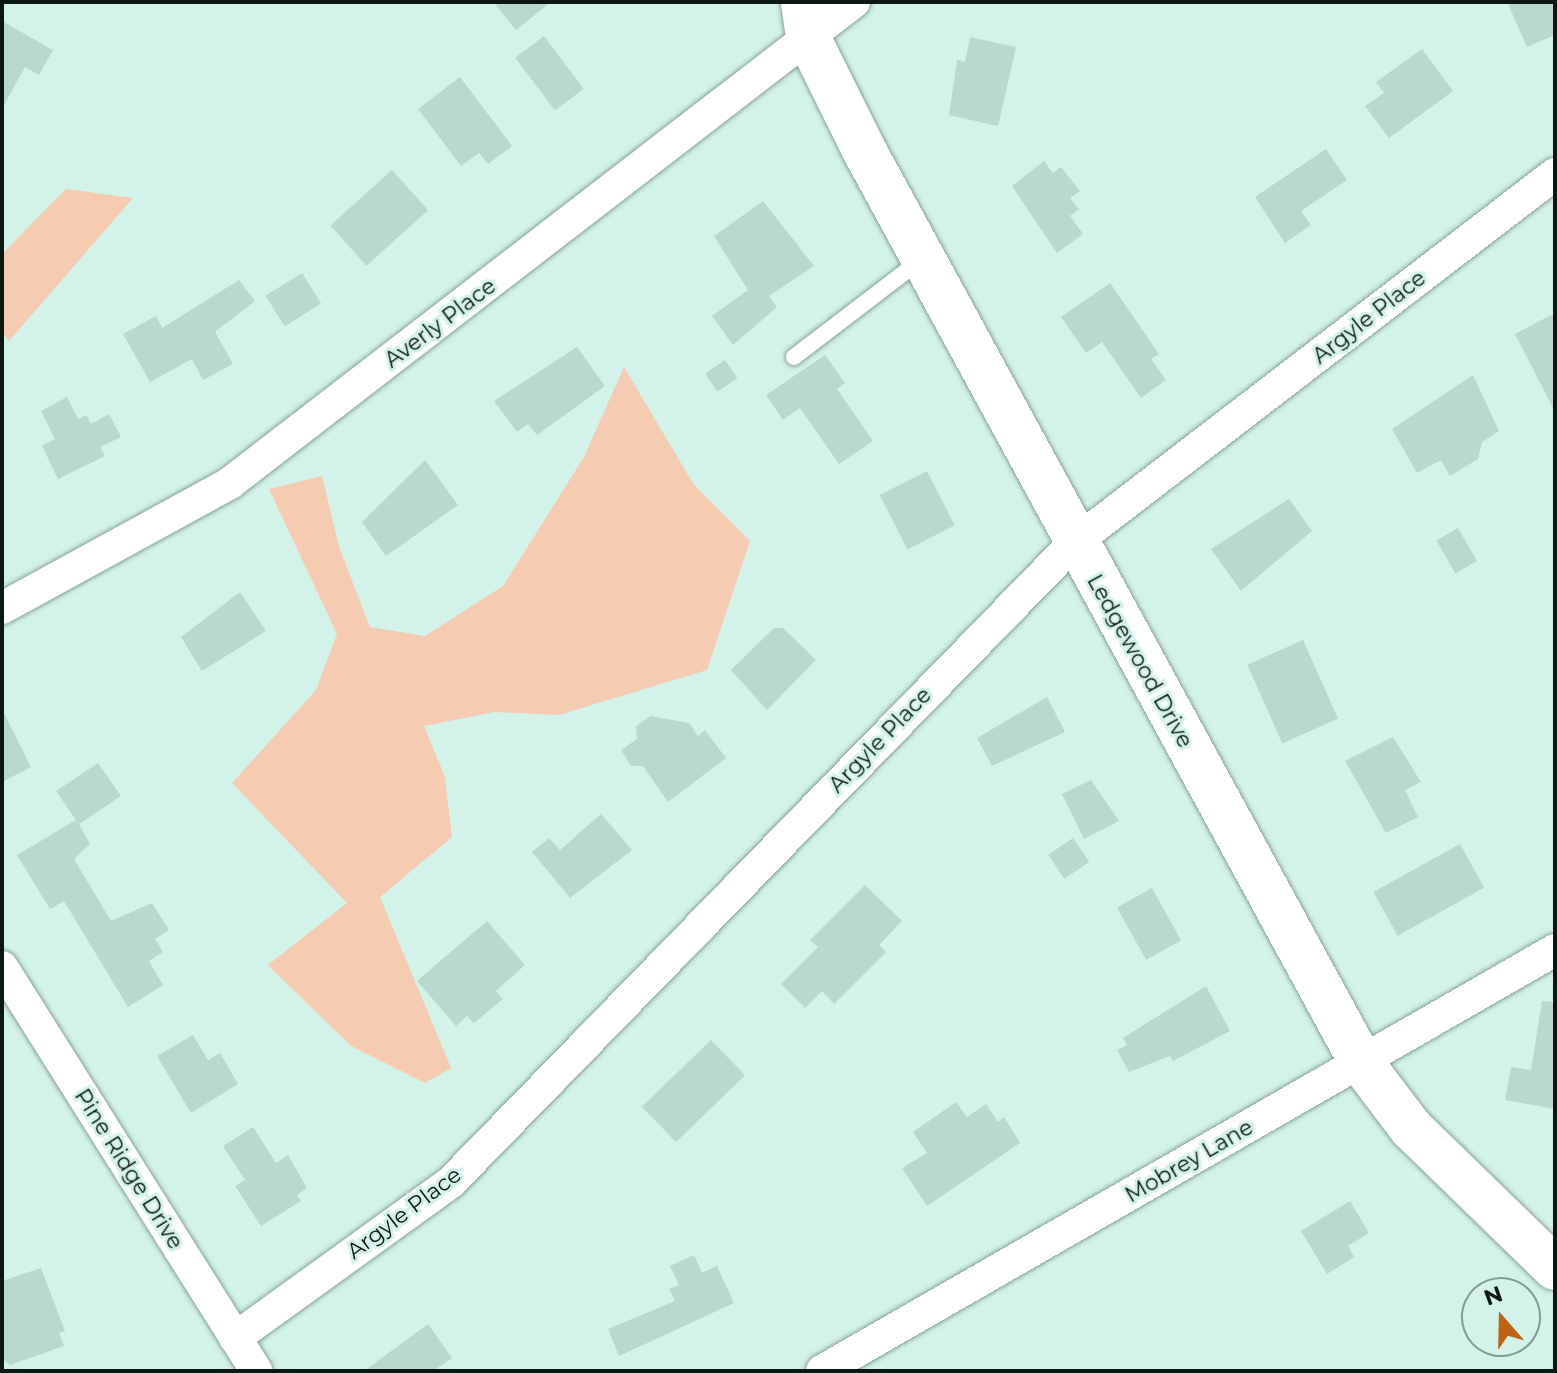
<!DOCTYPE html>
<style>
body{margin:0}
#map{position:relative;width:1557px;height:1373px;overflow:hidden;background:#d3f2e9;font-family:Montserrat,sans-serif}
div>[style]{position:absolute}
.green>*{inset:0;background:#f5cbb1}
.building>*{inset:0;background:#bad8d0;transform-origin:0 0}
.roads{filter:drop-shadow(0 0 2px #87a39b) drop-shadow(0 0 2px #87a39b)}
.lane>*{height:16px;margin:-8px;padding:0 8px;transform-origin:8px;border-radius:8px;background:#fff}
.street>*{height:32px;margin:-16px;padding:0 16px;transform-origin:16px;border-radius:16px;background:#fff}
.secondary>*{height:44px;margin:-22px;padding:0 22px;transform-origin:22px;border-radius:22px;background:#fff}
span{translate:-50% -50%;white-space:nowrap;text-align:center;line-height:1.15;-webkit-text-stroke:6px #d3f2e9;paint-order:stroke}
.street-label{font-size:22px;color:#0c1714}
.frame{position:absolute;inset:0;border:4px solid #0c1714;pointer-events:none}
.north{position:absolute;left:1461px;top:1277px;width:80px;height:80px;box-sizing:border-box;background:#d3f2e9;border:2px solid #839a94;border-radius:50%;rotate:340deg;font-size:22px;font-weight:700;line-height:32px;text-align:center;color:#0c1714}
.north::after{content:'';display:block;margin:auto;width:28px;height:36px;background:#bf6214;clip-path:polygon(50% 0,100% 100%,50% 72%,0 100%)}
</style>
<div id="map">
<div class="green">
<i style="clip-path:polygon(66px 189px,133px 198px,9px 341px,2px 331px,2px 254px)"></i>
<i style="clip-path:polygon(624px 367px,694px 485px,750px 541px,707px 670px,559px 715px,495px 712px,424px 726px,445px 777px,452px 837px,380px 897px,451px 1068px,425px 1083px,351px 1046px,268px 965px,347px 903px,232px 783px,316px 690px,337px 634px,269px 489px,322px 476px,339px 547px,370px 627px,425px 636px,503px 586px,584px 457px)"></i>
</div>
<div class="building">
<i style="clip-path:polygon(493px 2px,551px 2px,516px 30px)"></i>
<i style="clip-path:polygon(1507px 2px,1555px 2px,1555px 35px,1527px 47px)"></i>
<i style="clip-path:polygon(2px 21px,53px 50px,39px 75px,25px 67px,2px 109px)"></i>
<i style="left:544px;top:36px;width:66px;height:36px;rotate:53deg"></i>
<i style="clip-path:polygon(970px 37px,1016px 47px,998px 126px,949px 115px,957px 60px,965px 62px)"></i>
<i style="clip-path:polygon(1422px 49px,1453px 91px,1389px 138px,1365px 106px,1384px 93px,1376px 82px)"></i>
<i style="clip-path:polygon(460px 77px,512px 146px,488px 164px,479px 153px,461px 166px,418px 109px)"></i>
<i style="clip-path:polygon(1326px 149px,1347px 180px,1301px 211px,1311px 225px,1285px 243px,1255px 197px)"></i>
<i style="clip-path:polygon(1044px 161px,1053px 173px,1061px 167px,1080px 191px,1070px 198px,1079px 209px,1070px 216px,1083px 234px,1057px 253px,1012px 186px)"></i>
<i style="left:392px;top:170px;width:54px;height:83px;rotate:48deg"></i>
<i style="clip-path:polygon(763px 201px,814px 266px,769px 296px,777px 307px,733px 345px,712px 316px,748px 290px,714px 236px)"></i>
<i style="left:302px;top:273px;width:36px;height:43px;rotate:58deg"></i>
<i style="clip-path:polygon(239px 280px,255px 301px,215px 332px,233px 364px,203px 380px,192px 359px,150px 382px,123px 334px,156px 316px,162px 328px)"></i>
<i style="clip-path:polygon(1110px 283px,1159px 354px,1151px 359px,1166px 380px,1141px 398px,1102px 342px,1086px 353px,1061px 317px)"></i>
<i style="clip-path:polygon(1555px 313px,1555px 412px,1515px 334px)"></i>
<i style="clip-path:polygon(577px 347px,605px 386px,537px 435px,528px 424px,517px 432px,494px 401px)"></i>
<i style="clip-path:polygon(825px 355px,845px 383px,837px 389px,873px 441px,839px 464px,800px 408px,783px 420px,766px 395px)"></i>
<i style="left:725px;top:360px;width:22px;height:24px;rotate:56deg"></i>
<i style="clip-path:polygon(1473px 375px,1499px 431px,1482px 442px,1478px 459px,1450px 476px,1441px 460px,1417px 473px,1392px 429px)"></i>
<i style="clip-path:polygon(67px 397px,78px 419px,86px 415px,91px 424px,109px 414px,121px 437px,100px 447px,105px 456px,58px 479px,42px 446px,55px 439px,41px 411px)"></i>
<i style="clip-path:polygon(425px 460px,458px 505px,386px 556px,362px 522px)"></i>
<i style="left:927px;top:471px;width:61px;height:53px;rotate:63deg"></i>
<i style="clip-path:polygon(1289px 499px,1312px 531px,1241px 591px,1211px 549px)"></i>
<i style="left:1458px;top:528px;width:38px;height:25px;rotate:60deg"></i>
<i style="clip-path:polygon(240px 592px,266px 631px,202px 671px,181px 637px)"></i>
<i style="clip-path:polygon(774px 628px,783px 628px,816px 660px,767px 710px,731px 670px)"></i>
<i style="left:1303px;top:640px;width:86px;height:61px;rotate:66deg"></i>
<i style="clip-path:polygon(1047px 697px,1065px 732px,992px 766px,977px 738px)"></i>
<i style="clip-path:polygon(2px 709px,31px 767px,2px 782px)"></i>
<i style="clip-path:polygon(651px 716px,689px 723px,698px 736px,705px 730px,726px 758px,668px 802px,643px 766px,631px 766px,621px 750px,637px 739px,636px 726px)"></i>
<i style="clip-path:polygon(1393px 737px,1421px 782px,1405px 790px,1418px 817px,1386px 833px,1345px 761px)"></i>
<i style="clip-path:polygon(98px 763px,121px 796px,79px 824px,90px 844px,74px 859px,111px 921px,152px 903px,169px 930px,155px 939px,163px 952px,149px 961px,163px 985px,128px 1007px,64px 901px,50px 909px,17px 855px,76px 820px,56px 791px)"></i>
<i style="clip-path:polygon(1091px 780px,1119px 821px,1084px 839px,1062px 794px)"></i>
<i style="clip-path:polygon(601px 814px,632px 850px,570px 898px,532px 852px,549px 838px,560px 850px)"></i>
<i style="left:1073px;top:838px;width:29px;height:30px;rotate:56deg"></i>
<i style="left:1460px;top:844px;width:50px;height:99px;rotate:61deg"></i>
<i style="clip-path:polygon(865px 885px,902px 921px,879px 945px,886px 952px,834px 1004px,822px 991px,805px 1008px,781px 984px,818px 947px,810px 940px)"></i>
<i style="left:1152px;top:888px;width:60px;height:40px;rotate:61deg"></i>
<i style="clip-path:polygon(487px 921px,525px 965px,496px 991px,503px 999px,474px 1023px,467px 1016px,456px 1026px,417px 981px)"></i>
<i style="clip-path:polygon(1206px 986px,1230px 1031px,1173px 1061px,1170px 1056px,1129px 1072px,1117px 1050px,1127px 1045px,1123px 1038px)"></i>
<i style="clip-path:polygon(1542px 1001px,1555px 1002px,1555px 1109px,1505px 1100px,1511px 1067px,1531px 1070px)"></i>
<i style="clip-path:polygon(193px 1035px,208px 1060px,220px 1053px,238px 1084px,191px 1113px,157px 1056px)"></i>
<i style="left:711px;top:1040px;width:49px;height:96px;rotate:46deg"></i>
<i style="clip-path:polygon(956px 1102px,967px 1117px,986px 1104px,998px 1122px,1004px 1117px,1020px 1143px,927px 1206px,902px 1168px,927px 1153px,913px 1132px)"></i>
<i style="clip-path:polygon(253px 1127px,276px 1163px,288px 1155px,307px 1188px,297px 1195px,301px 1201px,261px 1226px,235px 1186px,245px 1180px,223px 1146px)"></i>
<i style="clip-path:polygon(1350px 1201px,1369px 1233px,1348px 1246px,1354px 1257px,1327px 1274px,1301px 1231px)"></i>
<i style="clip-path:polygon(694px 1255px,702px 1273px,717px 1266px,734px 1303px,619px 1356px,608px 1329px,675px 1301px,669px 1289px,679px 1285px,670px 1266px)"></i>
<i style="clip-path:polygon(41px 1268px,65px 1331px,59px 1333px,64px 1346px,10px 1365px,2px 1359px,2px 1281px)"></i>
<i style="clip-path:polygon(428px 1324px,452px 1358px,433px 1371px,364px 1371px)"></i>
</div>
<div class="roads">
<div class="lane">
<i style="left:794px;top:357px;width:160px;rotate:-37.4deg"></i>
</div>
<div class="street">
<i style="left:2px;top:608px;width:260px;rotate:-28.7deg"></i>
<i style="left:230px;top:483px;width:788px;rotate:-37.63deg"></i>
<i style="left:2px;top:967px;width:477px;rotate:57.8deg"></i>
<i style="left:235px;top:1338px;width:266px;rotate:-35.8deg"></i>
<i style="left:451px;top:1182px;width:894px;rotate:-45.73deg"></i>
<i style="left:1075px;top:542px;width:605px;rotate:-37.48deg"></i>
<i style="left:822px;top:1371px;width:845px;rotate:-29.87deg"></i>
</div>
<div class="secondary">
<i style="left:803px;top:2px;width:35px;rotate:82deg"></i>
<i style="left:808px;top:37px;width:126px;rotate:63.6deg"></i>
<i style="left:864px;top:150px;width:1039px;rotate:61.41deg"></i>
<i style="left:1361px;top:1062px;width:83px;rotate:52.9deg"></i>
<i style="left:1411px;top:1128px;width:201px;rotate:44.2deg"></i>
</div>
</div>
<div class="street-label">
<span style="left:1369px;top:317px;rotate:-38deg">Argyle Place</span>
<span style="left:440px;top:323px;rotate:-37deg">Averly Place</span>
<span style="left:1140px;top:661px;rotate:61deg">Ledgewood Drive</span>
<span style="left:880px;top:740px;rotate:-46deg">Argyle Place</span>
<span style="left:1189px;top:1161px;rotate:-30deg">Mobrey Lane</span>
<span style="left:129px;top:1169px;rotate:58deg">Pine Ridge Drive</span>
<span style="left:404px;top:1213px;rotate:-37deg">Argyle Place</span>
</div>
<div class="frame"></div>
<div class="north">N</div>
</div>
